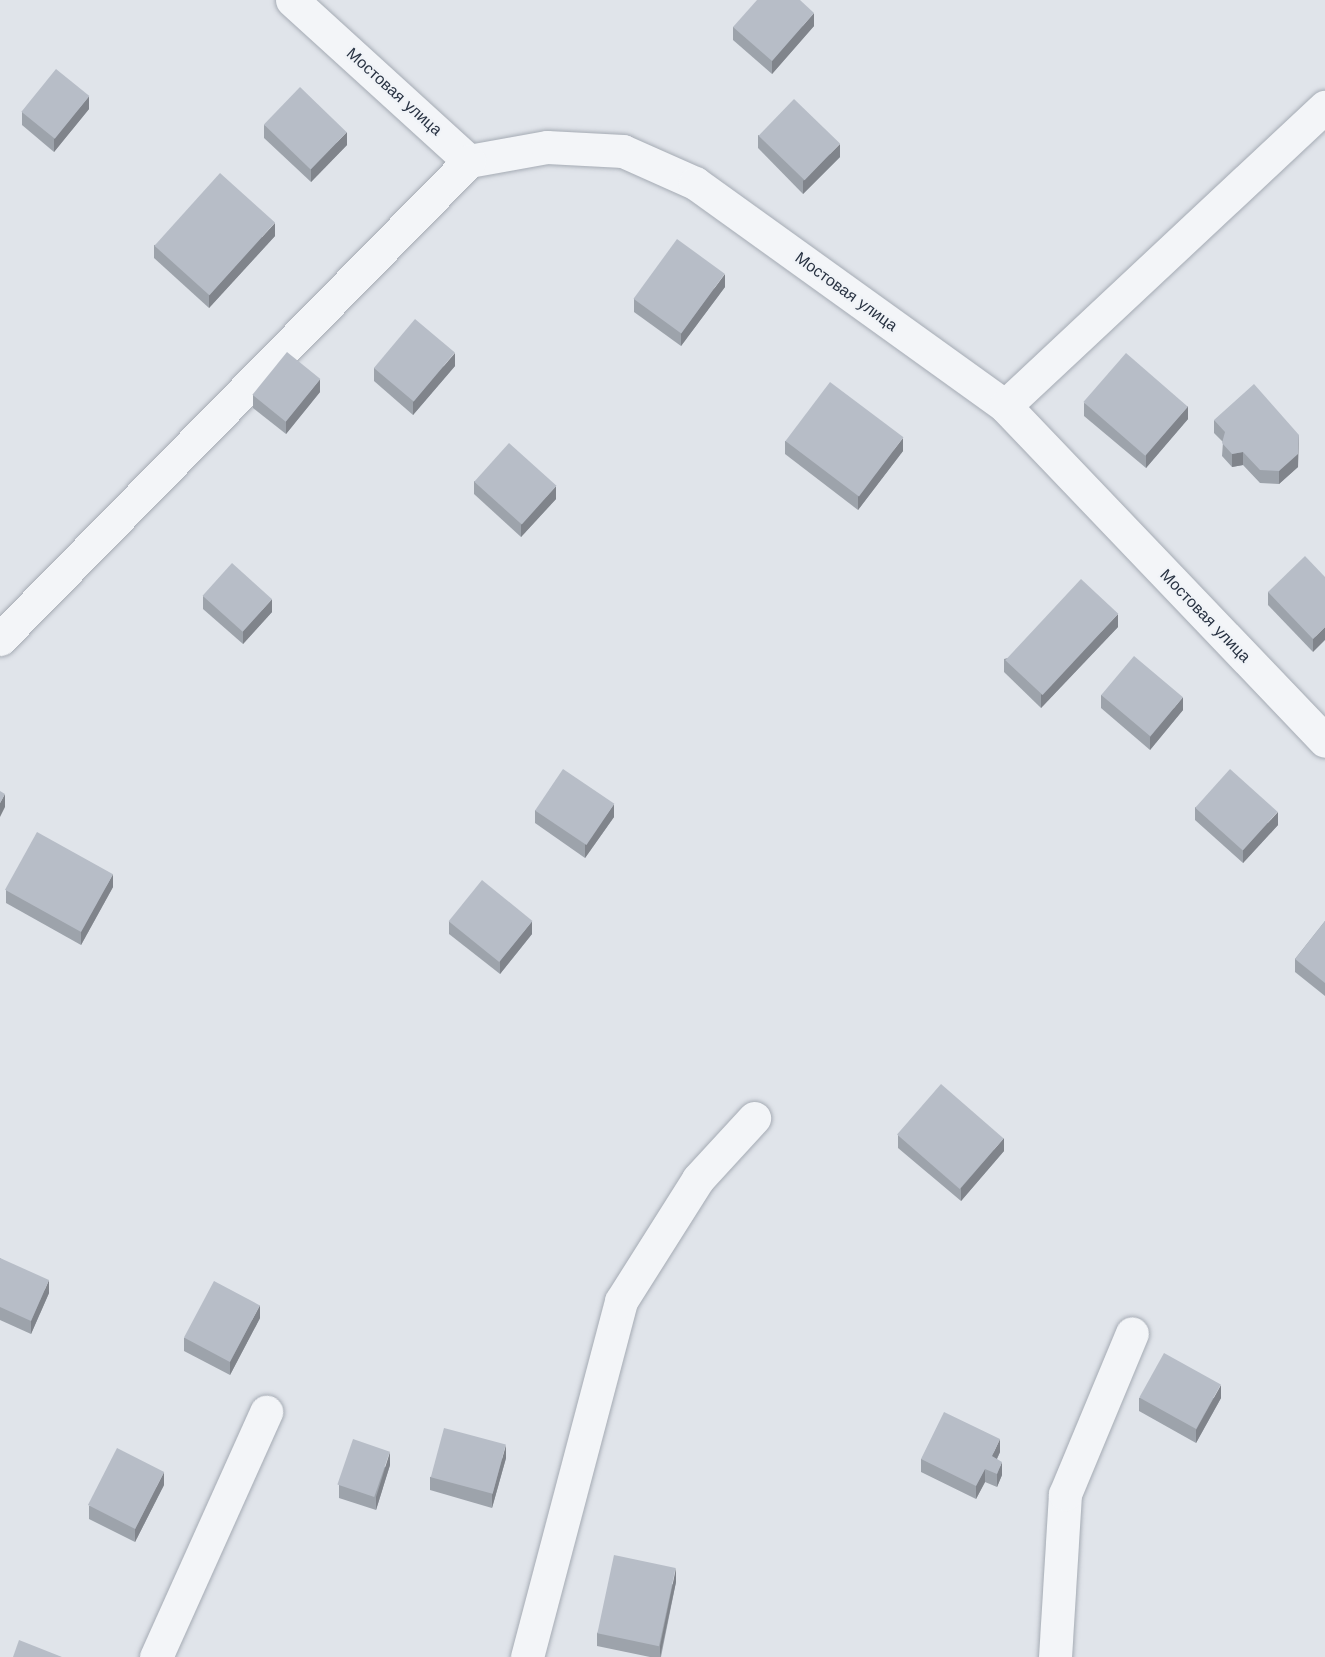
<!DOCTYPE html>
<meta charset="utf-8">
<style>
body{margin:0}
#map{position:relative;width:1325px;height:1657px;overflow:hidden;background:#e0e4ea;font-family:"Work Sans",sans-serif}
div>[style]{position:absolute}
.roads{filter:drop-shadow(0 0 2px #a5abb4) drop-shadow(0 0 2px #a5abb4)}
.minor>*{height:33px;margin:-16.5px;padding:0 16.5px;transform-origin:16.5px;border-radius:16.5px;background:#f3f5f8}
.wall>*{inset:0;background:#9da3ab}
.shaded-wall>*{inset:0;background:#80848b}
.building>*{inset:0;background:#b7bdc7;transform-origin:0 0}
span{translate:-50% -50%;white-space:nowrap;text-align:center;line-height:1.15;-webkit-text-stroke:4.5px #f0f3f7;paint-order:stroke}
.street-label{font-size:16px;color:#283242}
</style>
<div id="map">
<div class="roads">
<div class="minor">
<i style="left:292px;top:0;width:239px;rotate:42.3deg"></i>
<i style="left:469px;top:161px;width:79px;rotate:-10.2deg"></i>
<i style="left:547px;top:147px;width:76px;rotate:3deg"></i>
<i style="left:623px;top:151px;width:79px;rotate:24deg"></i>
<i style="left:695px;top:183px;width:382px;rotate:35.7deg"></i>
<i style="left:1005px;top:406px;width:463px;rotate:46.3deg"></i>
<i style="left:1005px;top:406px;width:438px;rotate:-43.1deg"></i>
<i style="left:0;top:639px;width:670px;rotate:-45.54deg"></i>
<i style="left:156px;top:1657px;width:269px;rotate:-65.8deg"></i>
<i style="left:527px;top:1657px;width:368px;rotate:-75.2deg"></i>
<i style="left:621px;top:1301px;width:144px;rotate:-57.7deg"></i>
<i style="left:698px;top:1179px;width:83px;rotate:-47.4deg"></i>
<i style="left:1055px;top:1657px;width:163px;rotate:-86.5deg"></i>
<i style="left:1065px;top:1494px;width:174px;rotate:-67.4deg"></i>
</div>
</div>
<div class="wall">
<i style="clip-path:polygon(814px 26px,772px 74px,733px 40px,733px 27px)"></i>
<i style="clip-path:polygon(89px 109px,54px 152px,22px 125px,22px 112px)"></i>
<i style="clip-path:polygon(264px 125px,347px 145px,311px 182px,264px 138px)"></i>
<i style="clip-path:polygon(758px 135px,840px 157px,803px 194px,758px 148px)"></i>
<i style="clip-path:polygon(275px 236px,209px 308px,154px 258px,154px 245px)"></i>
<i style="clip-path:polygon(725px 287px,681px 346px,634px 312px,634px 299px)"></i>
<i style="clip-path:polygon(455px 366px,413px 415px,374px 381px,374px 368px)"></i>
<i style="clip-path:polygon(320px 392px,286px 434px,253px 408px,253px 395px)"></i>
<i style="clip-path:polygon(1084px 403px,1188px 419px,1146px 468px,1084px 416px)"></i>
<i style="clip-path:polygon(1214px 420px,1298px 467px,1279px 484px,1260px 483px,1243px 465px,1232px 467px,1222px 456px,1223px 442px,1214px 433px)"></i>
<i style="clip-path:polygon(785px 441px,903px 451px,858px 510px,785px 454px)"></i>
<i style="clip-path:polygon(474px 481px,556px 499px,521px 537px,474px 494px)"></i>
<i style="clip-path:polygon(1325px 577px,1313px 652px,1268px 605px,1268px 592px)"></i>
<i style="clip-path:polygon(203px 596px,272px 612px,243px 644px,203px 609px)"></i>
<i style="clip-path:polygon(1118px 627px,1041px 708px,1004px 672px,1004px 659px)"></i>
<i style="clip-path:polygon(1101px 695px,1183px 710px,1150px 750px,1101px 708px)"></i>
<i style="clip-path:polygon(1195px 807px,1278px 825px,1243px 863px,1195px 820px)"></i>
<i style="clip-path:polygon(535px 810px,614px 817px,585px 858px,535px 823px)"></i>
<i style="clip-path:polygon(113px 887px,81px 945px,6px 903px,6px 890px)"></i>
<i style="clip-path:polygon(449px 921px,532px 934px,500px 974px,449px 934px)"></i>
<i style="clip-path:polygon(1325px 921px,1325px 996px,1295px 972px,1295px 959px)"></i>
<i style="clip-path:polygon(898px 1135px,1004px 1151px,961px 1201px,898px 1148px)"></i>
<i style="clip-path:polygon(0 1258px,49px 1293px,31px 1334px,0 1320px)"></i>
<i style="clip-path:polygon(260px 1318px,230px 1375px,184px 1351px,184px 1338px)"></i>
<i style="clip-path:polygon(1139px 1398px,1221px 1398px,1196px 1443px,1139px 1411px)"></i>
<i style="clip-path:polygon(1000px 1452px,997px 1459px,1002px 1475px,997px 1487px,985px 1482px,976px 1499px,921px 1472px,921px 1459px)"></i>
<i style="clip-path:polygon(506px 1458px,492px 1508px,430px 1490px,430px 1477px)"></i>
<i style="clip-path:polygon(390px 1465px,376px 1510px,339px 1498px,339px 1485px)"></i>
<i style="clip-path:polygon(164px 1485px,135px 1542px,89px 1519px,89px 1506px)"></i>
<i style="clip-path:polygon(676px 1582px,661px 1657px,650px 1657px,597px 1646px,597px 1633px)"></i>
</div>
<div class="shaded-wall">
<i style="clip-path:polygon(814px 13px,814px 26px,772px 74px,772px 61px)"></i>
<i style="clip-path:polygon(89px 96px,89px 109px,54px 152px,54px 139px)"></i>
<i style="clip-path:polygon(347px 132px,347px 145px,311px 182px,311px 169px)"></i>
<i style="clip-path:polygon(840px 144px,840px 157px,803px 194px,803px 181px)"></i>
<i style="clip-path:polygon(275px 223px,275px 236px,209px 308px,209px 295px)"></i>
<i style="clip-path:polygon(725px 274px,725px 287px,681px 346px,681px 333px)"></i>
<i style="clip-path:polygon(455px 353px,455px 366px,413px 415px,413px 402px)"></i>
<i style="clip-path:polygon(320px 379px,320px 392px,286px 434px,286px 421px)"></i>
<i style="clip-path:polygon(1188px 406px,1188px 419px,1146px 468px,1146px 455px)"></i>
<i style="clip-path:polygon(1299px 435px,1298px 467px,1279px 484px,1279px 471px)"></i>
<i style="clip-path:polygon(903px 438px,903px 451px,858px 510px,858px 496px)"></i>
<i style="clip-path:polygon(1243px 452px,1243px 465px,1232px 467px,1232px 454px)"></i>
<i style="clip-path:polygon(556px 486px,556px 499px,521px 537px,521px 524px)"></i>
<i style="clip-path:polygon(272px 599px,272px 612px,243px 644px,243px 631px)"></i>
<i style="clip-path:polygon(1118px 614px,1118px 627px,1041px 708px,1041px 695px)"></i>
<i style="clip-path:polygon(1325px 627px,1325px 640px,1313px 652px,1313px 639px)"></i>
<i style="clip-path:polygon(1183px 697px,1183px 710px,1150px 750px,1150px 737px)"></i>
<i style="clip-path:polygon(5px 794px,5px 807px,0 817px,0 803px)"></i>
<i style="clip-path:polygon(614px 804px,614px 817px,585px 858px,585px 845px)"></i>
<i style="clip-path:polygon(1278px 812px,1278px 825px,1243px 863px,1243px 850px)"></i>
<i style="clip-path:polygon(113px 874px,113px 887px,81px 945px,81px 931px)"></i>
<i style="clip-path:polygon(532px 921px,532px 934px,500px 974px,500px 961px)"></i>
<i style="clip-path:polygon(1004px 1138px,1004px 1151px,961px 1201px,961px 1188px)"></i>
<i style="clip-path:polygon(49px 1280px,49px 1293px,31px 1334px,31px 1321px)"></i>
<i style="clip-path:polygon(260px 1305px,260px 1318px,230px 1375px,230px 1362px)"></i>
<i style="clip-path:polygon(1221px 1385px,1221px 1398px,1196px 1443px,1196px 1430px)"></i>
<i style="clip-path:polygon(1000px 1439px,1000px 1452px,992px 1469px,992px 1456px)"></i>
<i style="clip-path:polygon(506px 1445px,506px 1458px,492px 1508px,492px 1495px)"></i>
<i style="clip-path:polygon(390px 1452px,390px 1465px,376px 1510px,376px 1497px)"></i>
<i style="clip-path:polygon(1002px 1462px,1002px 1475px,997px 1487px,997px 1474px)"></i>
<i style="clip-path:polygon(985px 1469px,985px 1482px,976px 1499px,976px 1486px)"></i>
<i style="clip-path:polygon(164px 1472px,164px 1485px,135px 1542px,135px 1529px)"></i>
<i style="clip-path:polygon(676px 1568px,676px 1582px,660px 1657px,660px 1646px)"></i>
</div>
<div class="building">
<i style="clip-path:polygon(757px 0,800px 0,814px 13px,772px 61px,733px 27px)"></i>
<i style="left:56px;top:69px;width:43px;height:55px;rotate:39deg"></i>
<i style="left:300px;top:87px;width:65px;height:52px;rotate:44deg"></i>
<i style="left:794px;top:99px;width:64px;height:51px;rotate:44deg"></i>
<i style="left:220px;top:173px;width:74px;height:98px;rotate:42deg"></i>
<i style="left:677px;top:239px;width:59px;height:74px;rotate:36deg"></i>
<i style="left:415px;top:319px;width:52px;height:64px;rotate:40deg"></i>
<i style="left:287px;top:352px;width:43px;height:55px;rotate:39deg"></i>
<i style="left:1126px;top:353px;width:82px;height:65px;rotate:41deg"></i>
<i style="left:830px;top:382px;width:92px;height:74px;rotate:37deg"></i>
<i style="clip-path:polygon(1254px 384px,1299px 435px,1298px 454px,1279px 471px,1260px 470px,1243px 452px,1232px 454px,1222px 443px,1225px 432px,1214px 420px)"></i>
<i style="left:509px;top:443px;width:64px;height:52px;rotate:42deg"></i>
<i style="clip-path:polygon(1305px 556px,1325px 577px,1325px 627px,1313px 639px,1268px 592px)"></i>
<i style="left:232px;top:563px;width:54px;height:44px;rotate:42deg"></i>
<i style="left:1081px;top:579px;width:51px;height:111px;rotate:43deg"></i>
<i style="left:1134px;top:656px;width:64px;height:51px;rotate:40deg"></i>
<i style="left:563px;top:769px;width:62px;height:50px;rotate:34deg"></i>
<i style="left:1230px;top:769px;width:64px;height:52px;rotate:42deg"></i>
<i style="clip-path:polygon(0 791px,5px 794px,0 803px)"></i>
<i style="left:37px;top:832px;width:87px;height:66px;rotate:29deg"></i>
<i style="left:482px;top:880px;width:65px;height:53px;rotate:39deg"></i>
<i style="clip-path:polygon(1325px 921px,1325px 983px,1295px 959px)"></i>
<i style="left:941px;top:1084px;width:83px;height:67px;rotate:41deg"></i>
<i style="clip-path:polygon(0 1258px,49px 1280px,31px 1321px,0 1307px)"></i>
<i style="left:214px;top:1281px;width:52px;height:64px;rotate:28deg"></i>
<i style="left:1164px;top:1353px;width:65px;height:51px;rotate:29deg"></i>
<i style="clip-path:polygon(944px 1412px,1000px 1439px,992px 1456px,1002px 1462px,997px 1474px,985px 1469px,976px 1486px,921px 1459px)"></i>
<i style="left:444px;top:1428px;width:64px;height:51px;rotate:15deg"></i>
<i style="left:353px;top:1439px;width:39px;height:48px;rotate:19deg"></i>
<i style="left:117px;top:1448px;width:53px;height:64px;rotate:27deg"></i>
<i style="left:614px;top:1555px;width:63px;height:80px;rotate:12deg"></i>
<i style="clip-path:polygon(19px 1640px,62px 1657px,13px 1657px)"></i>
</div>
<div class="street-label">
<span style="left:394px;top:92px;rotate:42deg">Мостовая улица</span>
<span style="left:846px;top:292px;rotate:36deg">Мостовая улица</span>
<span style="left:1205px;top:616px;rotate:46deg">Мостовая улица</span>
</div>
</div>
